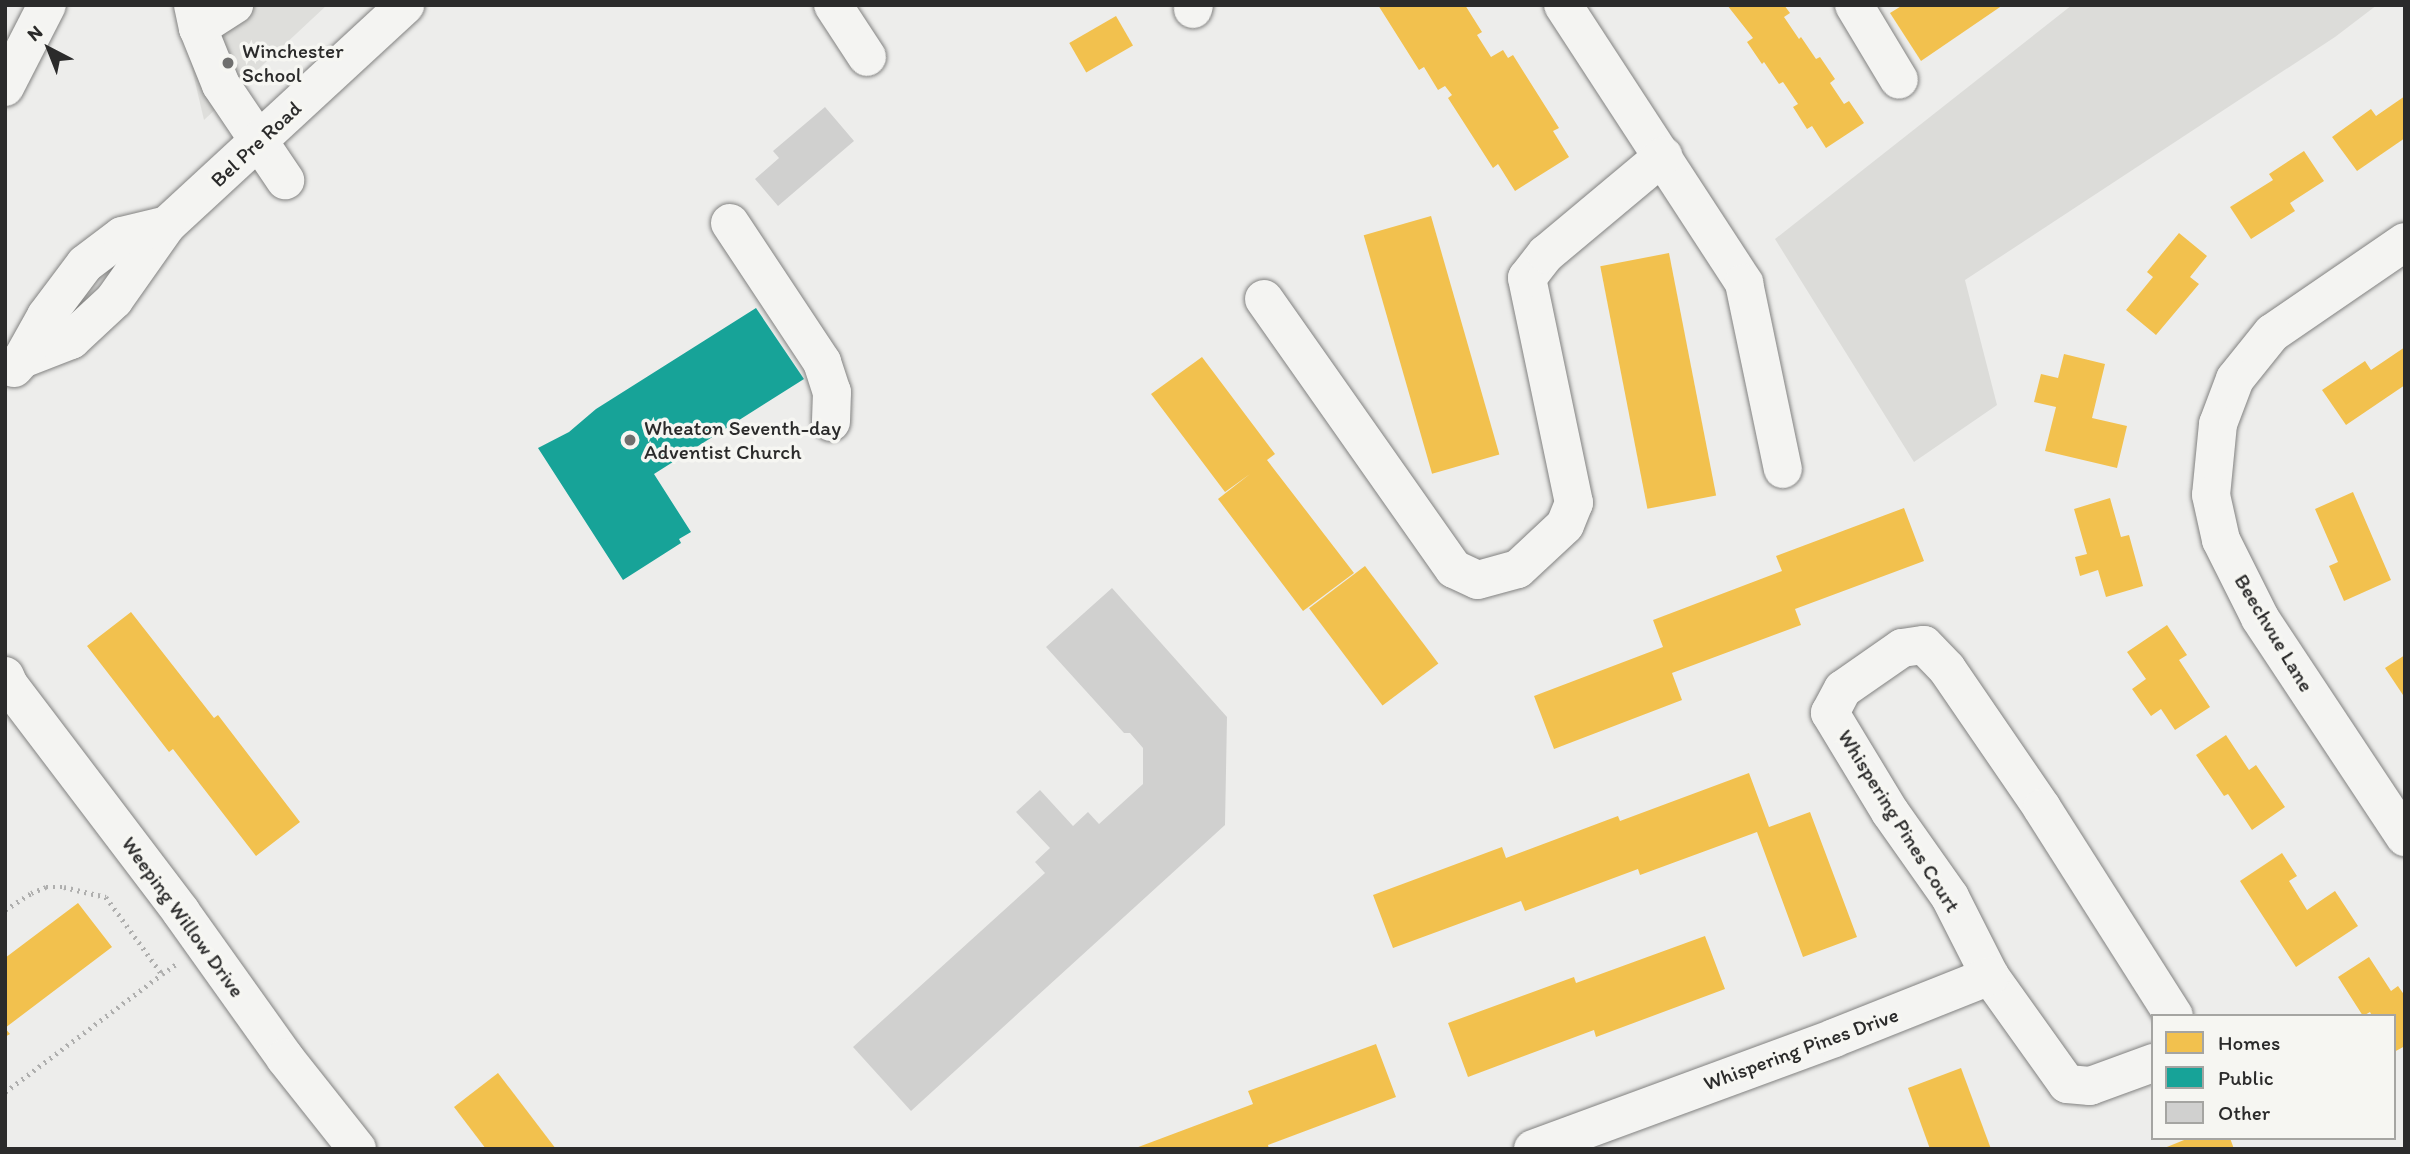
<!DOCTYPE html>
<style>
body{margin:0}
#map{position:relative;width:2410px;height:1154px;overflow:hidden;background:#ededeb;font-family:Itim,sans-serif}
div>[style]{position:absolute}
.built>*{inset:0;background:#dededb}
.green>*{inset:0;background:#dcdcd9}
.homes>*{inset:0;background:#f2c14e;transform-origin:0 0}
.public>*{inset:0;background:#17a398}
.building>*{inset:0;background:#d0d0cf}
.path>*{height:4.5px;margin-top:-2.25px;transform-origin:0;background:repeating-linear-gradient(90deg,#afafae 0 2px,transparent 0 7px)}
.roads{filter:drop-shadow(0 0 2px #828281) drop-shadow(0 0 2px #828281)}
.minor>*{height:38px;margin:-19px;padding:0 19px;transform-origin:19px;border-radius:19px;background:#f4f4f2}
.major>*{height:38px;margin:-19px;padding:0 19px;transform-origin:19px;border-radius:19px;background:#f4f4f2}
.dots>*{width:19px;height:19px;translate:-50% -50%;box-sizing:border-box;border:4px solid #f6f6f2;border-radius:50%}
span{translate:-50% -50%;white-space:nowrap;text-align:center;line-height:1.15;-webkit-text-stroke:7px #f6f6f2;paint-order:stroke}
.poi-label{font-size:21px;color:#2b2b2b}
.left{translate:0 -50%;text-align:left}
.street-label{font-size:21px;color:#2b2b2b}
.frame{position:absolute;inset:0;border:7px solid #2b2b2b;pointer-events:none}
.legend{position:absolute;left:2151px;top:1014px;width:245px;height:126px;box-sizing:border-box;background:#f6f6f2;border:2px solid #a5a5a2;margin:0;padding:9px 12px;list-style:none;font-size:21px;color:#2b2b2b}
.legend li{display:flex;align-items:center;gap:14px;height:35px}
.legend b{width:35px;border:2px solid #a5a5a2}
.north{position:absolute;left:14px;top:14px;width:70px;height:70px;-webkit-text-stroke:5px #f6f6f2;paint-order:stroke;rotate:318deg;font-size:19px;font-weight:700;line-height:28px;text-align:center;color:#2b2b2b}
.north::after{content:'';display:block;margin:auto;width:24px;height:32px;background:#2b2b2b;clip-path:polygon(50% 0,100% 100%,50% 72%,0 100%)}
</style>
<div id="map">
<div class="built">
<i style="clip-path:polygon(177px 5px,327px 5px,204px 120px)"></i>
</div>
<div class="green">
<i style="clip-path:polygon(2072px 5px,2377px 5px,2335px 37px,1965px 280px,1997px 405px,1914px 462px,1775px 239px)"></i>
</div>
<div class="homes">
<i style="clip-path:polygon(1378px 5px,1465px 5px,1482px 32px,1477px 35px,1491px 57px,1503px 50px,1508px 58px,1513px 55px,1559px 128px,1553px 131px,1569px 157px,1515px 191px,1498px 164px,1493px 168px,1448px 98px,1452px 95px,1445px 86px,1438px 90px,1424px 67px,1419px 70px)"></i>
<i style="clip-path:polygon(1727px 5px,1784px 5px,1790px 13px,1784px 17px,1799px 39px,1801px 37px,1816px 59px,1820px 57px,1835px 79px,1830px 83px,1844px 104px,1849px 101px,1864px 123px,1826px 148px,1812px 126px,1807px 129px,1793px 107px,1798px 104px,1783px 82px,1779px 84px,1764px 62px,1762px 64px,1747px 42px,1753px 38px)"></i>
<i style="clip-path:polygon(1903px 5px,2003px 5px,1921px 61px,1890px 13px)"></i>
<i style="left:1116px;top:16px;width:34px;height:54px;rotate:60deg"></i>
<i style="clip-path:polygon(2405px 96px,2405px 138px,2357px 171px,2332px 137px,2371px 109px,2376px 116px)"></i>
<i style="clip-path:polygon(2304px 151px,2324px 181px,2290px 203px,2295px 211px,2251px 239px,2230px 207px,2273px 180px,2269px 174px)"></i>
<i style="left:1431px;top:216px;width:248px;height:70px;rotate:74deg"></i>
<i style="clip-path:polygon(2179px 233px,2207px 256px,2190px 277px,2199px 284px,2156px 335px,2126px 310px,2153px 277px,2147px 272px)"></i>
<i style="left:1669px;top:253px;width:247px;height:70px;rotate:79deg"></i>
<i style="clip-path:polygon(2405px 347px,2405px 385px,2346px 425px,2322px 390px,2365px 361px,2371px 370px)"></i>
<i style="clip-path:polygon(2064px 354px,2105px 364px,2092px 418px,2127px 426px,2117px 468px,2045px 451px,2056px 407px,2034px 402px,2041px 374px,2058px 378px)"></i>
<i style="clip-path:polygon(1202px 357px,1275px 454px,1267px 460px,1354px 573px,1303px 611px,1218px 499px,1250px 474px,1225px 492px,1151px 394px)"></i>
<i style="clip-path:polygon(2353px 492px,2391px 580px,2344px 601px,2329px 566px,2338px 562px,2315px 509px)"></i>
<i style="clip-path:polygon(2110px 498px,2121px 537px,2129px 535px,2143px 586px,2106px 597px,2098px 570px,2080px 576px,2075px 557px,2087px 554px,2074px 509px)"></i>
<i style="clip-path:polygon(1904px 508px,1924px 561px,1795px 609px,1801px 625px,1672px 673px,1682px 700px,1554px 749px,1534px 696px,1663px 647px,1653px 620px,1782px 571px,1776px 556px)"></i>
<i style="left:1365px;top:566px;width:122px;height:70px;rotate:53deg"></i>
<i style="clip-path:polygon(131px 612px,214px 718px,218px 715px,300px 822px,256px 856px,173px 749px,169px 752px,87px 646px)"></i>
<i style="clip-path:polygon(2167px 625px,2187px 655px,2179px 660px,2210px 707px,2175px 730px,2161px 709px,2151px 716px,2132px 689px,2146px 679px,2127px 652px)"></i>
<i style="clip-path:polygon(2405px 655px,2405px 698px,2385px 668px)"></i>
<i style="clip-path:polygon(2226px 735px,2249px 770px,2256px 765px,2285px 807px,2252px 830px,2228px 794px,2224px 796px,2196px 755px)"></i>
<i style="clip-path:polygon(1749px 773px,1769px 827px,1810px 812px,1857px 937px,1803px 957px,1757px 832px,1640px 875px,1638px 869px,1525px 911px,1521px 901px,1393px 948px,1373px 895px,1502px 847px,1506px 858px,1618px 816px,1620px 821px)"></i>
<i style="clip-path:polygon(2282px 853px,2297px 876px,2289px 881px,2307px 910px,2335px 891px,2358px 926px,2296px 967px,2240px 881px)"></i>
<i style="clip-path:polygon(78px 903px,112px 947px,5px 1028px,10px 1034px,5px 1037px,5px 958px)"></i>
<i style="clip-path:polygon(1705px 936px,1725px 989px,1596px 1037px,1594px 1030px,1468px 1077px,1448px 1023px,1574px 977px,1576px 983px)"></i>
<i style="clip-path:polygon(2369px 957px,2391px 991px,2398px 986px,2405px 996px,2405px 1046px,2394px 1052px,2394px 1016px,2372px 1016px,2370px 1012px,2363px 1016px,2338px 977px)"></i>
<i style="clip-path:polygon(1376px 1044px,1396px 1097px,1268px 1145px,1269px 1149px,1133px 1149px,1253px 1104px,1248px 1091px)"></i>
<i style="clip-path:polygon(1961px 1068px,1991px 1149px,1930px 1149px,1908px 1088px)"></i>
<i style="clip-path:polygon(498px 1073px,556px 1149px,486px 1149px,454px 1107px)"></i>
<i style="clip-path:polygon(2189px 1138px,2230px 1138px,2234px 1149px,2162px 1149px)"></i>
</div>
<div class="public">
<i style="clip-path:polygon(756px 308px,804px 379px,654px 474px,691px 532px,679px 539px,681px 543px,623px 580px,538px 448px,569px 432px,596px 409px)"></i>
</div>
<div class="building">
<i style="clip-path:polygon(825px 107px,854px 141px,778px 206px,755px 179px,779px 158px,773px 151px)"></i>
<i style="clip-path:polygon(1112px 588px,1227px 717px,1225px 825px,911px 1111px,853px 1047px,1045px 873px,1035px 862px,1050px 848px,1016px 812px,1040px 790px,1073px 826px,1088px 812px,1099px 824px,1143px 784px,1143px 748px,1130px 733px,1124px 733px,1046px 647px)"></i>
</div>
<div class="path">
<i style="left:5px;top:910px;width:31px;rotate:-33deg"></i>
<i style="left:31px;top:893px;width:16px;rotate:-22deg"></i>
<i style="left:46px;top:887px;width:18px"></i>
<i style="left:64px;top:887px;width:43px;rotate:13.4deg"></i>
<i style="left:106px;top:897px;width:95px;rotate:54deg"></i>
<i style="left:162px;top:974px;width:19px;rotate:-35deg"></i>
<i style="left:5px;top:1092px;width:196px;rotate:-36.9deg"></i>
</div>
<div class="roads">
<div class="minor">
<i style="left:193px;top:5px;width:24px;rotate:78deg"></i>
<i style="left:198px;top:28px;width:61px;rotate:68deg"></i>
<i style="left:221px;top:85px;width:115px;rotate:56deg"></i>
<i style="left:833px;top:5px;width:62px;rotate:56.8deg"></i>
<i style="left:1563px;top:5px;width:332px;rotate:56.9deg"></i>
<i style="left:1744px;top:283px;width:190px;rotate:78.2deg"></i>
<i style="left:1854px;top:5px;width:87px;rotate:59deg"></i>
<i style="left:1193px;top:9px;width:4px;rotate:-76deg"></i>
<i style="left:198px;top:28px;width:43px;rotate:-32.6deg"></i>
<i style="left:5px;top:87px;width:92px;rotate:-62.9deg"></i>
<i style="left:730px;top:223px;width:167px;rotate:56.5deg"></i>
<i style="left:822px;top:362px;width:32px;rotate:72deg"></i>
<i style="left:832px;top:392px;width:30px;rotate:92deg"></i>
<i style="left:2405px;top:242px;width:161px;rotate:145.6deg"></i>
<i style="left:2272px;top:333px;width:59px;rotate:128.8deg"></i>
<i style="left:2235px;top:379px;width:48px;rotate:110.7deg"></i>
<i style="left:2218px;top:424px;width:71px;rotate:95.6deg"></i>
<i style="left:2211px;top:495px;width:46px;rotate:77.5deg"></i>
<i style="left:2221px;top:540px;width:87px;rotate:63.4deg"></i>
<i style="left:2260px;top:618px;width:263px;rotate:56.5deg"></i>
<i style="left:1264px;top:299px;width:330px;rotate:54.9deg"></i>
<i style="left:1454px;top:569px;width:26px;rotate:25deg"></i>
<i style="left:1478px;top:580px;width:41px;rotate:-15.4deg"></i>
<i style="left:1518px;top:569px;width:64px;rotate:-43.1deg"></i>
<i style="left:1565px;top:525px;width:24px;rotate:-68deg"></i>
<i style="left:1574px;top:503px;width:230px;rotate:-101.8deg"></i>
<i style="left:1527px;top:278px;width:31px;rotate:-52deg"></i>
<i style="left:1546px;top:254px;width:153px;rotate:-39.9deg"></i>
<i style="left:5px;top:676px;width:10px;rotate:66deg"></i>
<i style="left:9px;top:685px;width:285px;rotate:52.8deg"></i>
<i style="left:181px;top:912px;width:179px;rotate:54.5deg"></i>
<i style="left:285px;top:1058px;width:116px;rotate:51.6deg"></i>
<i style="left:2153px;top:1063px;width:67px;rotate:159.9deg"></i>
<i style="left:2090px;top:1086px;width:23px;rotate:-175deg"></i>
<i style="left:2067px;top:1084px;width:133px;rotate:-125.5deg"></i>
<i style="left:1990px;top:976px;width:89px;rotate:-116.9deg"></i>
<i style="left:1950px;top:897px;width:104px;rotate:-125.2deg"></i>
<i style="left:1890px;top:812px;width:116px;rotate:-121.2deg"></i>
<i style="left:1830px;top:713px;width:27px;rotate:-62deg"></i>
<i style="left:1843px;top:689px;width:72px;rotate:-34.8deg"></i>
<i style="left:1902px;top:648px;width:22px;rotate:-8deg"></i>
<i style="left:1924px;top:645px;width:33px;rotate:46deg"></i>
<i style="left:1947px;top:669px;width:168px;rotate:55.6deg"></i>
<i style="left:2042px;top:808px;width:246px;rotate:57.6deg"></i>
<i style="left:1533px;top:1149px;width:321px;rotate:-20.2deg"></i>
<i style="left:1834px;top:1038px;width:168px;rotate:-21.7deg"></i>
</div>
<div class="major">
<i style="left:22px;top:359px;width:53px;rotate:-21.2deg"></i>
<i style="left:71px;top:340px;width:59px;rotate:-42.9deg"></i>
<i style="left:114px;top:300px;width:92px;rotate:-54.8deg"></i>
<i style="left:167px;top:225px;width:324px;rotate:-42.7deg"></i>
<i style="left:14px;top:368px;width:12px;rotate:-48deg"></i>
<i style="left:22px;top:359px;width:49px;rotate:-60.8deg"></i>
<i style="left:46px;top:316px;width:65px;rotate:-53.1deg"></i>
<i style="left:85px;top:264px;width:46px;rotate:-37.1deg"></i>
<i style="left:122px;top:236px;width:46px;rotate:-13.7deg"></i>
</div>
</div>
<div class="dots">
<i style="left:228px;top:63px;background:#6f6f6e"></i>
<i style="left:630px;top:440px;background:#6f6f6e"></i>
</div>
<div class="poi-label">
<span class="left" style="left:242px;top:63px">Winchester<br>School</span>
<span class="left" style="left:644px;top:440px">Wheaton Seventh-day<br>Adventist Church</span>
</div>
<div class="street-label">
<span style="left:256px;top:144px;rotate:-43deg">Bel Pre Road</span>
<span style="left:2274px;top:633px;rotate:59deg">Beechvue Lane</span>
<span style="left:1899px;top:821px;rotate:58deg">Whispering Pines Court</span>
<span style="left:183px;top:917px;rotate:54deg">Weeping Willow Drive</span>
<span style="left:1801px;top:1049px;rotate:-20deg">Whispering Pines Drive</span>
</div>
<div class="frame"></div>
<ul class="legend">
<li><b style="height:19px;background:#f2c14e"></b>Homes</li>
<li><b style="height:19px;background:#17a398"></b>Public</li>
<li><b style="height:19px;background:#d0d0cf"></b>Other</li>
</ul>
<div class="north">N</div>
</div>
